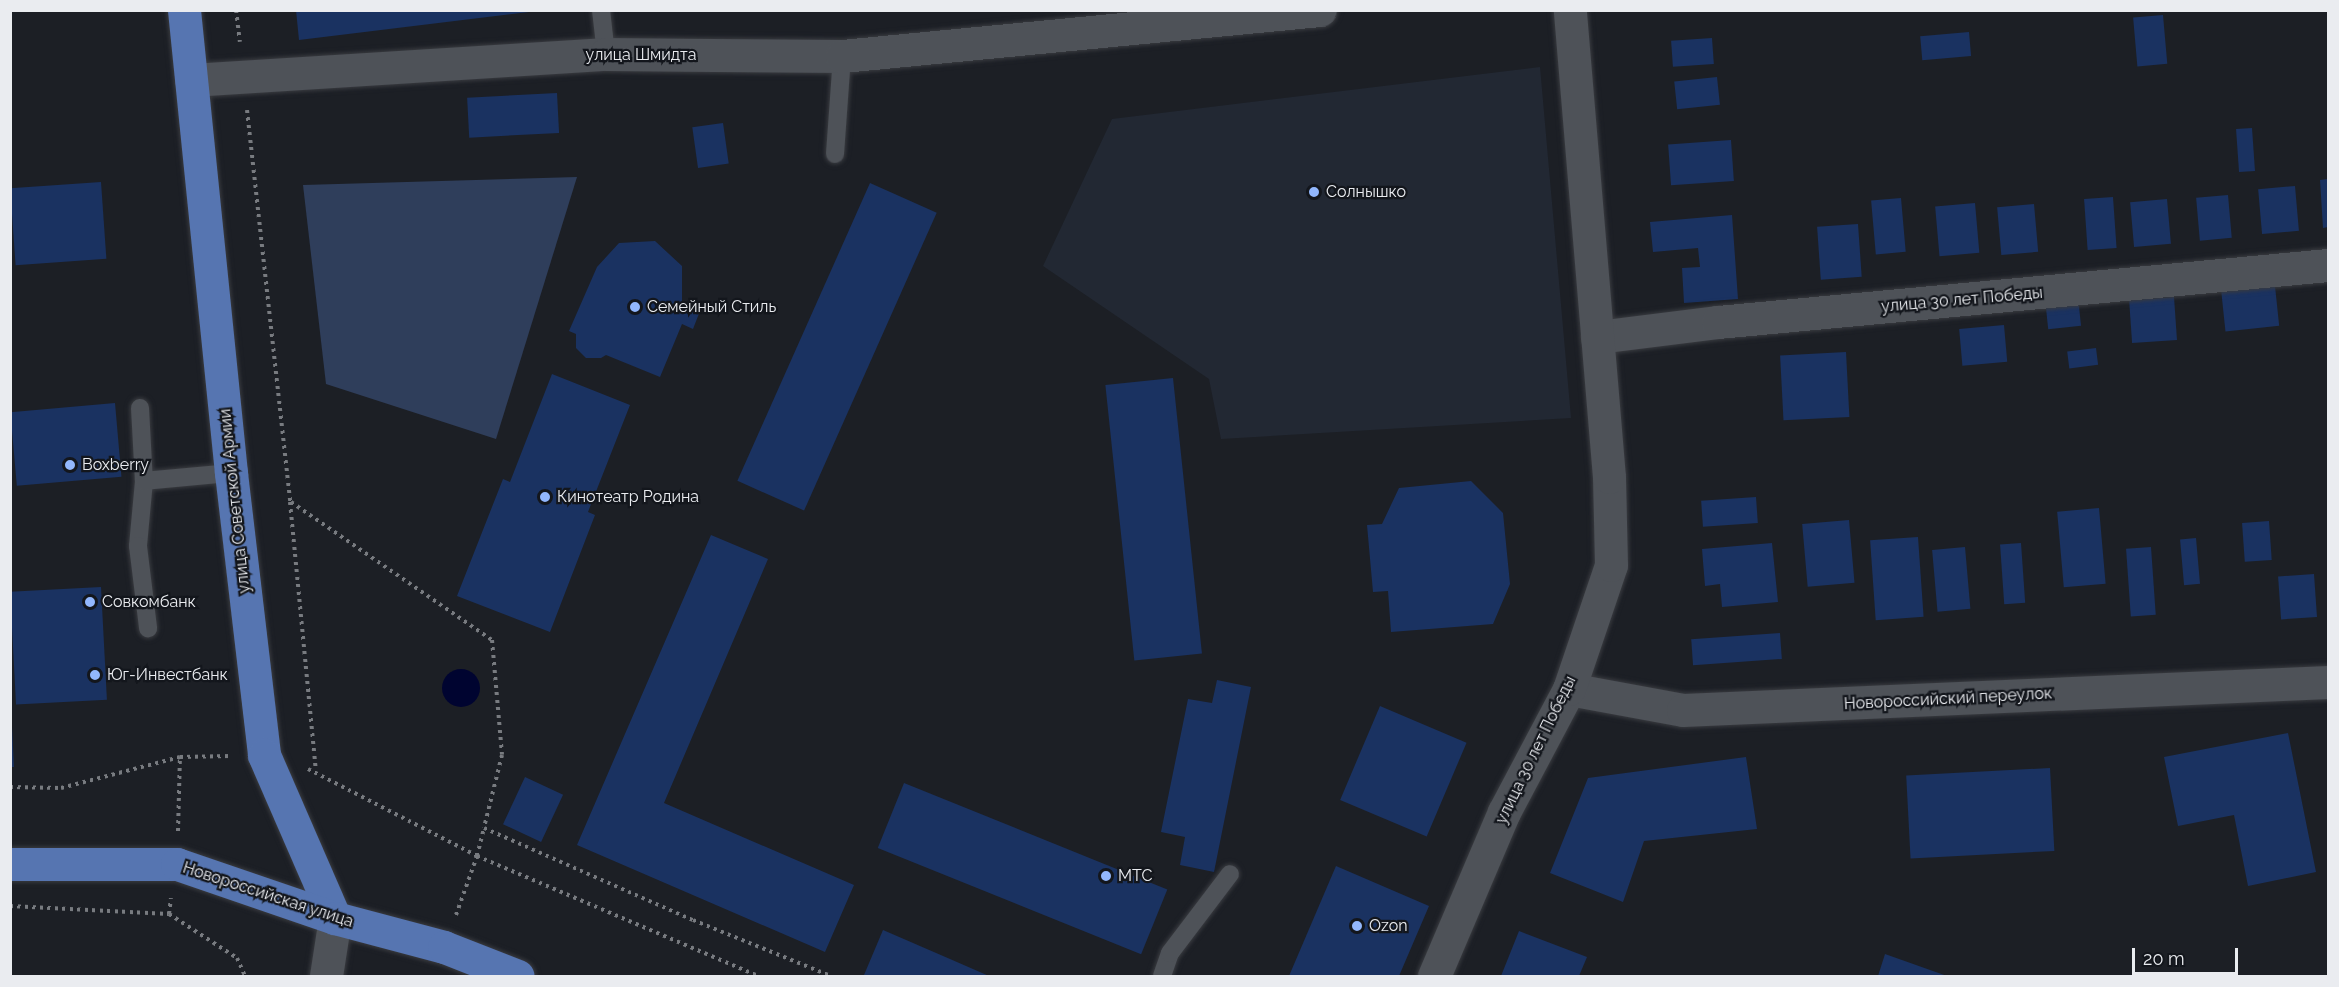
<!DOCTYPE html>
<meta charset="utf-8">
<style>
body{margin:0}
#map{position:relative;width:2339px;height:987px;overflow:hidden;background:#1c1f25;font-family:Raleway,sans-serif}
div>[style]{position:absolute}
.built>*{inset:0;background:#222833}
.green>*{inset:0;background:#2f3e5b}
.water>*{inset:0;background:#000430}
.round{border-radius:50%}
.building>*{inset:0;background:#1a3261;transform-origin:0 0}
.path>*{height:4px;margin-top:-2px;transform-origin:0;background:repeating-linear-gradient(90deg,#787b80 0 3px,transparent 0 7.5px)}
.roads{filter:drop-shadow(0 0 2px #393b40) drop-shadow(0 0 2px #393b40)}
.service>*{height:18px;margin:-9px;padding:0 9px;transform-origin:9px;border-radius:9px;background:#4e5258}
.minor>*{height:33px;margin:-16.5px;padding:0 16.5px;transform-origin:16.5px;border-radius:16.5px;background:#4e5258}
.secondary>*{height:33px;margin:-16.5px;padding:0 16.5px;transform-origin:16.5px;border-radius:16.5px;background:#4e5258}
.primary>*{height:33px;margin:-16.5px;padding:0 16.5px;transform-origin:16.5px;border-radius:16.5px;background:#5675b1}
.dots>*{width:16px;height:16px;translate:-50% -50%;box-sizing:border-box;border:3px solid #13161c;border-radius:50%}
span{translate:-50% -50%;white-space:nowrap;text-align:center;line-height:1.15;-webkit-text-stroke:4.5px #13161c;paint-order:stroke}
.street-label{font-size:16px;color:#eaecf0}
.poi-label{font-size:16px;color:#eaecf0}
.left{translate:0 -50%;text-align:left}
.frame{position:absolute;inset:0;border:12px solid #eaecf0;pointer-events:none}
.scale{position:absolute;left:2132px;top:948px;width:106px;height:27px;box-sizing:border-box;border:3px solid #eaecf0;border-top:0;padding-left:8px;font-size:18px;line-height:21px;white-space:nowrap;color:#eaecf0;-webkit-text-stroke:4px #13161c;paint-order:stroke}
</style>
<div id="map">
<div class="built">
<i style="clip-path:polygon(1540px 67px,1571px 418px,1221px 439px,1209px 379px,1043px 266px,1112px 119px)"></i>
</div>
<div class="green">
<i style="clip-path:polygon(577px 177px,496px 439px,326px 384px,303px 185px)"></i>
</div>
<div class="water">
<i class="round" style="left:442px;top:669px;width:38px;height:38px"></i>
</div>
<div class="building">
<i style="clip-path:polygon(296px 10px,529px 10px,529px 12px,299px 40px)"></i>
<i style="left:2163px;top:15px;width:49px;height:30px;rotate:85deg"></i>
<i style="left:1969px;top:32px;width:24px;height:49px;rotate:85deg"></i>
<i style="left:1712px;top:38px;width:26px;height:41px;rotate:86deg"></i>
<i style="left:1717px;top:77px;width:28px;height:43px;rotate:84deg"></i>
<i style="left:557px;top:93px;width:40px;height:90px;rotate:87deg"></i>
<i style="left:723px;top:123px;width:41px;height:31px;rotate:82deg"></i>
<i style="left:2252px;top:128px;width:43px;height:16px;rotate:86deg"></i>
<i style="left:1731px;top:140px;width:41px;height:63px;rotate:86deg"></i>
<i style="clip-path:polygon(2328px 179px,2328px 227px,2323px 228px,2320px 180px)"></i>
<i style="left:101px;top:182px;width:77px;height:91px;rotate:86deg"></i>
<i style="left:870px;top:183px;width:73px;height:326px;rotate:24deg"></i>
<i style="left:2295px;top:186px;width:45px;height:37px;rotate:85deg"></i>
<i style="left:2228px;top:195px;width:43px;height:32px;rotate:85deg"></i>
<i style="left:2113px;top:197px;width:51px;height:29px;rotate:86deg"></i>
<i style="left:1901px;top:198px;width:54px;height:30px;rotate:85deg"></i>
<i style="left:2167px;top:199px;width:45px;height:37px;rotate:85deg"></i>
<i style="left:1975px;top:203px;width:50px;height:40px;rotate:85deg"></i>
<i style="left:2034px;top:204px;width:48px;height:37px;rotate:85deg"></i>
<i style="clip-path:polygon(1732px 215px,1738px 299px,1684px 303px,1682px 268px,1700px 267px,1698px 248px,1653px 252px,1650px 222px)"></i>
<i style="left:1858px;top:224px;width:53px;height:41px;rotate:86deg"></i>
<i style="clip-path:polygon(655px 241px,682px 266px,682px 304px,700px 311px,693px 329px,682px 324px,660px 377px,606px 355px,601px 358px,586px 358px,576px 348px,576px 334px,569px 331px,597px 267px,619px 243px)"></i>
<i style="left:2275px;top:286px;width:40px;height:54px;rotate:84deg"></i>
<i style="left:2078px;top:297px;width:29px;height:33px;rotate:84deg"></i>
<i style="left:2174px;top:297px;width:43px;height:45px;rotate:86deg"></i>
<i style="left:2004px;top:325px;width:37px;height:45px;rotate:85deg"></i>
<i style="left:2096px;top:348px;width:17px;height:29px;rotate:83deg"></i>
<i style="left:1846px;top:352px;width:65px;height:66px;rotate:87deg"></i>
<i style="clip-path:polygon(552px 374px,630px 405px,588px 512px,595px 515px,550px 632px,457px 596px,503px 479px,510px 482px)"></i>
<i style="left:1173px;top:378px;width:277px;height:68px;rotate:84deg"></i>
<i style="left:115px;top:403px;width:74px;height:105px;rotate:85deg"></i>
<i style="clip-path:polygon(1471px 481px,1503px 513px,1510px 584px,1493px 624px,1391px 632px,1388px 591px,1373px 592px,1367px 525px,1382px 524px,1399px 488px)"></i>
<i style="left:1756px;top:497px;width:26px;height:55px;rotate:86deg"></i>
<i style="left:2099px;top:508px;width:76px;height:42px;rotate:85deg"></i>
<i style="left:1849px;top:520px;width:63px;height:47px;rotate:85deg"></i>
<i style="left:2269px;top:521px;width:39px;height:27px;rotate:86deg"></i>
<i style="clip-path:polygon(711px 535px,768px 559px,664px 803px,854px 885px,825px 952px,577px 845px)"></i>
<i style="left:1918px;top:537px;width:80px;height:48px;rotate:86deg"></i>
<i style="left:2196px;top:538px;width:46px;height:16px;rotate:85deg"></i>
<i style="clip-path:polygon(1772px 543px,1778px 602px,1722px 607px,1720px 584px,1705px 586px,1702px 549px)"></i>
<i style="left:2021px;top:543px;width:60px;height:21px;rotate:86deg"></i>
<i style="left:1965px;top:547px;width:62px;height:33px;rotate:85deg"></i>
<i style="left:2151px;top:547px;width:68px;height:25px;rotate:86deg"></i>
<i style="left:2314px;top:574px;width:43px;height:36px;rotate:86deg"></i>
<i style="left:101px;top:587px;width:113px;height:91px;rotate:87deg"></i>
<i style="left:1780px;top:633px;width:26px;height:89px;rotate:86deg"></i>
<i style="clip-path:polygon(1217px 680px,1251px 687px,1214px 872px,1180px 865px,1185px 837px,1161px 832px,1188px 699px,1212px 703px)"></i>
<i style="left:1380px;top:706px;width:94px;height:102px;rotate:23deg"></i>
<i style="clip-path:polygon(10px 727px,12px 727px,14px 767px,10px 767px)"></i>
<i style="clip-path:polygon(2288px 733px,2316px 872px,2248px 886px,2234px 815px,2178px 826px,2164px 757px)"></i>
<i style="clip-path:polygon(1746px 757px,1757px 829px,1644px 841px,1623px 902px,1550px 873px,1588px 778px)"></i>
<i style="left:2050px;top:768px;width:83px;height:144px;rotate:87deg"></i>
<i style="left:525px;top:777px;width:42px;height:52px;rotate:25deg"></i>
<i style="left:904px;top:783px;width:284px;height:70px;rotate:22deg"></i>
<i style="clip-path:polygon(1336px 866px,1429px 906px,1399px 976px,1289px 976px)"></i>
<i style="clip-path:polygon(883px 930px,950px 959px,989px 976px,864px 975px)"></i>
<i style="clip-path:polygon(1519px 931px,1587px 957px,1579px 976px,1501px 976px)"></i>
<i style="clip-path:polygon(1885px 954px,1947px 976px,1878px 976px)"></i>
</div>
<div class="path">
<i style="left:236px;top:10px;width:32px;rotate:83deg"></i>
<i style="left:247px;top:110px;width:394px;rotate:83.7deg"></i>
<i style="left:290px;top:502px;width:270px;rotate:84.5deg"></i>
<i style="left:291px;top:502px;width:244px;rotate:34.5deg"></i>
<i style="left:492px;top:640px;width:115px;rotate:85deg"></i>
<i style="left:502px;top:755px;width:75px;rotate:103.9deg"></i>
<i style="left:308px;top:769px;width:190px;rotate:27.2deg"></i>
<i style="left:477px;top:856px;width:306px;rotate:23.1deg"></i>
<i style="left:10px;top:787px;width:51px;rotate:1.1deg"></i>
<i style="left:61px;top:788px;width:123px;rotate:-14.6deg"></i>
<i style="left:180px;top:757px;width:51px;rotate:-1.1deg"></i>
<i style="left:178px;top:831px;width:74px;rotate:-88.5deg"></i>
<i style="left:10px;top:906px;width:159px;rotate:2.9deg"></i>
<i style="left:169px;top:914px;width:81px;rotate:32.9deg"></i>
<i style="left:237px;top:958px;width:20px;rotate:66deg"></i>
<i style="left:169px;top:914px;width:16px;rotate:-83deg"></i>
<i style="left:456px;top:915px;width:63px;rotate:-70.4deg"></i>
<i style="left:477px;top:856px;width:29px;rotate:-76deg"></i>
<i style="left:484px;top:828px;width:228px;rotate:23.8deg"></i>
<i style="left:693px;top:920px;width:149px;rotate:22.1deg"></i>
</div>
<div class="roads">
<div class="service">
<i style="left:601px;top:10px;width:44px;rotate:83.5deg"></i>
<i style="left:835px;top:154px;width:98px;rotate:-85.9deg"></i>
<i style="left:140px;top:408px;width:73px;rotate:86.9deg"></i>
<i style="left:144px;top:481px;width:65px;rotate:95.3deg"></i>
<i style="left:138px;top:546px;width:83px;rotate:83deg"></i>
<i style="left:144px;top:481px;width:87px;rotate:-5.3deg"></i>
<i style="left:1162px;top:976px;width:24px;rotate:-71deg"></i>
<i style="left:1170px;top:953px;width:99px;rotate:-52.8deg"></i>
</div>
<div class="minor">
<i style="left:191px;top:80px;width:416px;rotate:-3.6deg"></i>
<i style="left:606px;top:54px;width:236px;rotate:0.5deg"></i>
<i style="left:842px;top:56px;width:480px;rotate:-5.5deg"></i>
<i style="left:1597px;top:337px;width:122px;rotate:-7.1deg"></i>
<i style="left:1718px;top:322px;width:613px;rotate:-5.34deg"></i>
<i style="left:1569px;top:689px;width:116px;rotate:10.4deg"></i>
<i style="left:1683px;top:710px;width:646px;rotate:-2.49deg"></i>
<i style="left:1434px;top:976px;width:178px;rotate:-66.9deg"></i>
<i style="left:1504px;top:812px;width:139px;rotate:-62.1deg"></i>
<i style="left:1569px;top:689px;width:131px;rotate:-71.3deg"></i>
<i style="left:1611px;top:565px;width:88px;rotate:-91.3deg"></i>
<i style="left:1609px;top:477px;width:469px;rotate:-94.8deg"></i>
</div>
<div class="secondary">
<i style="left:326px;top:976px;width:59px;rotate:-81.2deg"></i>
</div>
<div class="primary">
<i style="left:184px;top:10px;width:465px;rotate:84.2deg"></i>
<i style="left:231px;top:473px;width:284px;rotate:83.3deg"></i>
<i style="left:264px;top:755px;width:178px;rotate:66.5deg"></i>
<i style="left:10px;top:864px;width:167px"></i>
<i style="left:177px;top:864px;width:167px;rotate:18.9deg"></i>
<i style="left:335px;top:918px;width:113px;rotate:14.9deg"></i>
<i style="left:444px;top:947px;width:79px;rotate:21.4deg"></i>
</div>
</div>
<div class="dots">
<i style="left:1314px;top:192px;background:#92b7fd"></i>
<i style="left:635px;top:307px;background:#92b7fd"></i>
<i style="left:70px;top:465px;background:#92b7fd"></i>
<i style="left:545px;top:497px;background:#92b7fd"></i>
<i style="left:90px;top:602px;background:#92b7fd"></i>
<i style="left:95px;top:675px;background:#92b7fd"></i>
<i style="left:1106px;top:876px;background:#92b7fd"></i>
<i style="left:1357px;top:926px;background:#92b7fd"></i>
</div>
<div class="street-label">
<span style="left:641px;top:55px">улица Шмидта</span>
<span style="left:1962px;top:300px;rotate:-5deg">улица 30 лет Победы</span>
<span style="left:235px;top:501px;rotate:-96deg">улица Советской Армии</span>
<span style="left:1948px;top:699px;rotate:-3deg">Новороссийский переулок</span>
<span style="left:1536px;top:750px;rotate:-64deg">улица 30 лет Победы</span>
<span style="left:268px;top:895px;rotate:18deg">Новороссийская улица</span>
</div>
<div class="poi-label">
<span class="left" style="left:1326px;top:192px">Солнышко</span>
<span class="left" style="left:647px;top:307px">Семейный Стиль</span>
<span class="left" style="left:82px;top:465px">Boxberry</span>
<span class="left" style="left:557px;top:497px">Кинотеатр Родина</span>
<span class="left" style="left:102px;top:602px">Совкомбанк</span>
<span class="left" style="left:107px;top:675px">Юг-Инвестбанк</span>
<span class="left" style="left:1118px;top:876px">МТС</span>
<span class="left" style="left:1369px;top:926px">Ozon</span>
</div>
<div class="frame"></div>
<div class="scale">20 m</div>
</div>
